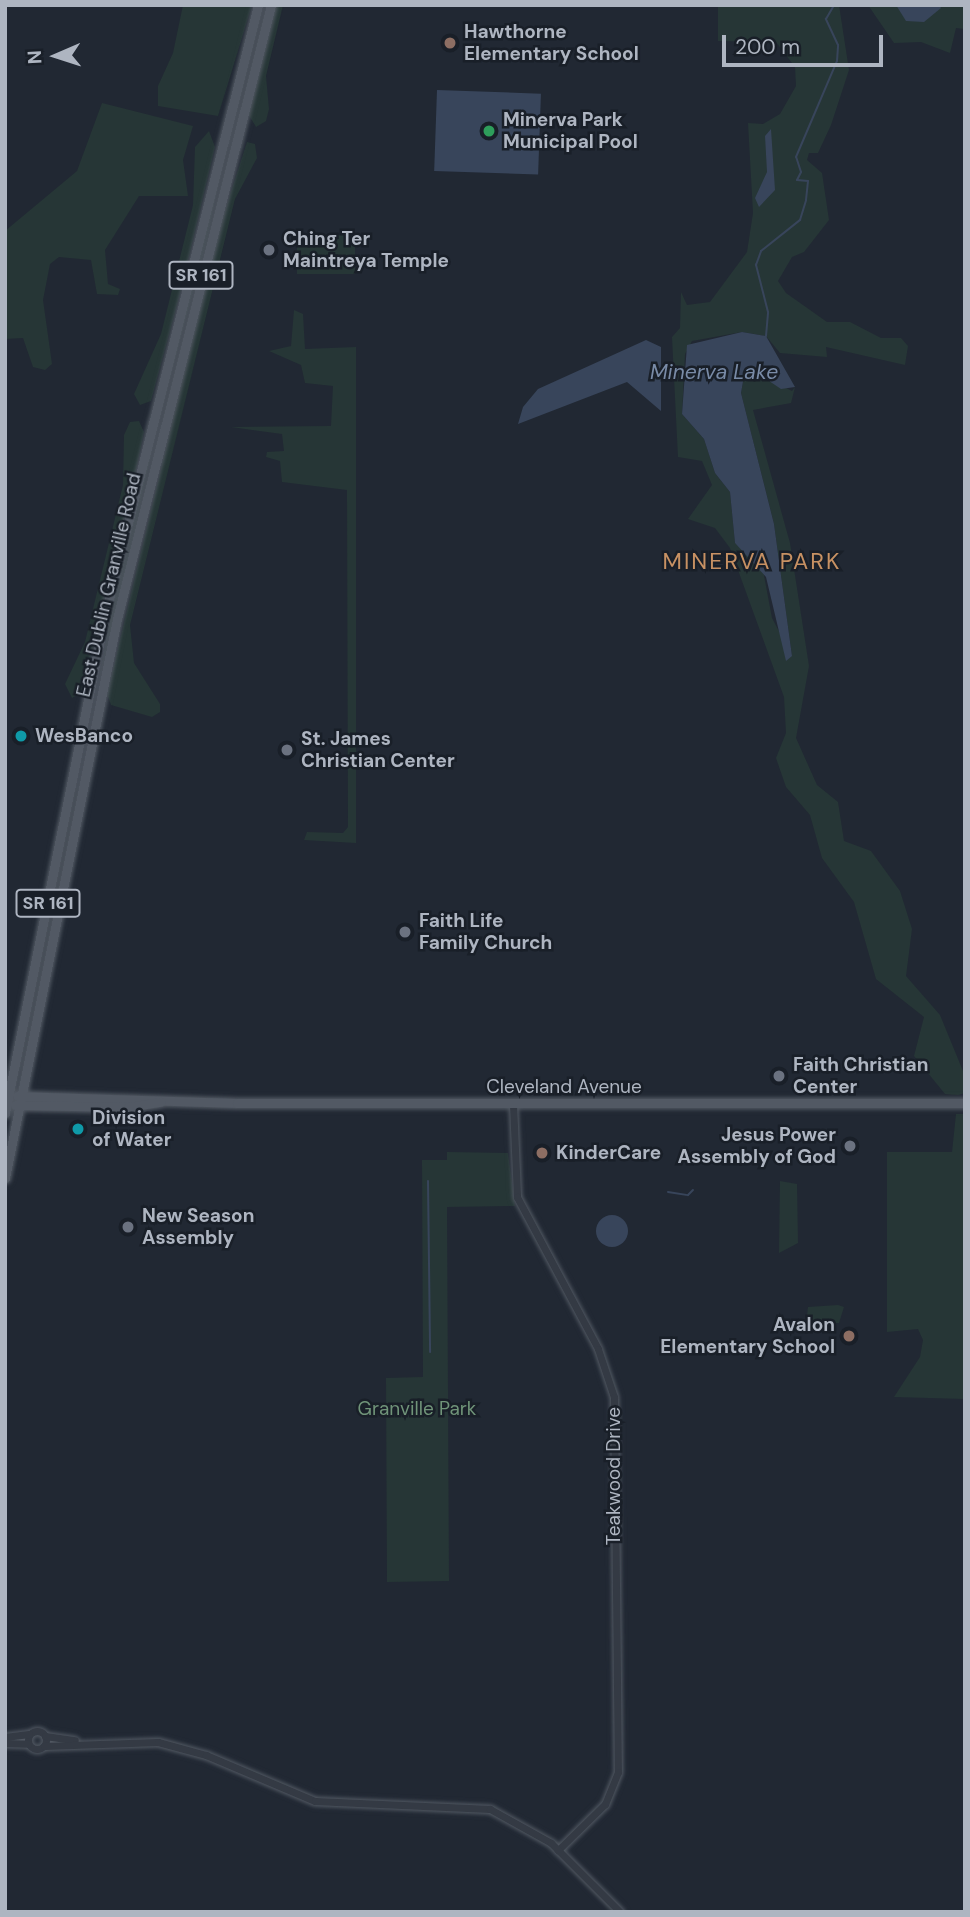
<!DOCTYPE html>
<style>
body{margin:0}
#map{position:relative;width:970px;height:1917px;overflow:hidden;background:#212833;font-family:"DM Sans",sans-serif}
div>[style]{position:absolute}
.green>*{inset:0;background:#263636;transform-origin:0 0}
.water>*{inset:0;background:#38455b;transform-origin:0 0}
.round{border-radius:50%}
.stream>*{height:2px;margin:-1px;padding:0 1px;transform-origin:1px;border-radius:1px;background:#38455b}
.roads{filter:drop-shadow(0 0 2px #515862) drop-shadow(0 0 2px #515862)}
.tertiary>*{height:7px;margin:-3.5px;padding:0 3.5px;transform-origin:3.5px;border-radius:3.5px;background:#343a44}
.tertiary>.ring{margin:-3.5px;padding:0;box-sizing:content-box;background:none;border:7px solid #343a44;border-radius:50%}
.primary>*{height:9px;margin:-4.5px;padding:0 4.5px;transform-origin:4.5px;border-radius:4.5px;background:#525964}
.dots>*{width:19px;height:19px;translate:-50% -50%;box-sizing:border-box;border:4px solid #191f28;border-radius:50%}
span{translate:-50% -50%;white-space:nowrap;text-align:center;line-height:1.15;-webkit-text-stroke:5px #191f28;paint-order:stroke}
.shield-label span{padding:2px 5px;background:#191f28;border:2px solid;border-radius:5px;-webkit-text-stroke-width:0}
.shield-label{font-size:18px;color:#aeb5c1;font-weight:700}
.poi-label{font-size:19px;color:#aeb5c1;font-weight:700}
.left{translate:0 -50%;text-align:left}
.right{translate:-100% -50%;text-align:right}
.street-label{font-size:19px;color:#aeb5c1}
.park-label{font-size:19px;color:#709479}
.water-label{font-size:21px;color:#798ba7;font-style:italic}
.quarter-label{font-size:23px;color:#c79163;letter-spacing:2px}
.frame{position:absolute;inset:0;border:7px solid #aeb5c1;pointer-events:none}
.north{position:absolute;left:21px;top:21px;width:70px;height:70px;-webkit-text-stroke:5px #191f28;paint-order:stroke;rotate:267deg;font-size:19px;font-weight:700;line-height:28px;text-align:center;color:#aeb5c1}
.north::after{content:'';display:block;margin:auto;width:24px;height:32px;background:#aeb5c1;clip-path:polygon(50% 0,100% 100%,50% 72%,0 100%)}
.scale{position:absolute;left:722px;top:35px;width:161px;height:32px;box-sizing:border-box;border:4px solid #aeb5c1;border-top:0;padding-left:9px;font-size:21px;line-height:24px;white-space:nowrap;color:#aeb5c1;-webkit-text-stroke:5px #191f28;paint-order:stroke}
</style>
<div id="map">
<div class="green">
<i style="clip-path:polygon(183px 5px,252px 5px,218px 116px,158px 106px,158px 86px,173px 53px)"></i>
<i style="clip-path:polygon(274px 5px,283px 5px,266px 76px,269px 109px,266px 121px,256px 127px,248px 114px)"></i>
<i style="clip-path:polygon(718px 5px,839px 5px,849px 70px,831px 125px,818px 153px,809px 153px,807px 160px,822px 173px,829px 220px,804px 252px,792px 257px,778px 281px,786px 293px,827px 322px,850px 322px,881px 338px,901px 338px,908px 346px,905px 365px,826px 347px,827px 357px,780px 353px,766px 336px,742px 332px,692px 341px,685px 354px,682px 414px,704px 439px,715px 473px,730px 492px,735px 543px,763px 570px,772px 618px,792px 656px,774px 524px,741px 393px,744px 376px,754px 371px,792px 391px,795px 387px,791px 403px,753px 410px,790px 543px,809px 666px,796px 738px,817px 785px,838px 802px,844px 841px,871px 851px,900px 891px,912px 929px,906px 976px,940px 1015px,963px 1071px,965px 1093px,958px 1095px,945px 1094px,914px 1056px,924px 1017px,876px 979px,854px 902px,822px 858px,810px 815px,786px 787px,776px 758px,786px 733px,784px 697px,730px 548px,715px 528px,688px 519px,712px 485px,702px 461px,678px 457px,672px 337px,680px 328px,681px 292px,687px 305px,710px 302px,747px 252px,753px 213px,748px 123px,763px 124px,780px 114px,796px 86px,795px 67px,776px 42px,718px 41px)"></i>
<i style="clip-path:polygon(868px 5px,965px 5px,965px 29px,956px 28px,950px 53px,921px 42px,894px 43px)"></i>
<i style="clip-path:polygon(102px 103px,193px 126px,183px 160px,188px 196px,139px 196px,105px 250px,108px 284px,120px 289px,118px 295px,97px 294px,91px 260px,59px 257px,50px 264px,43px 300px,52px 364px,45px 370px,33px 367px,23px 338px,5px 339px,5px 231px,77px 171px)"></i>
<i style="clip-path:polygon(209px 131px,215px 147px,180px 294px,151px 401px,140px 405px,134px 394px,161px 334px,193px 205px,195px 147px)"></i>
<i style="clip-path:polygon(247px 142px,255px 144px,257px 158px,235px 199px,130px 625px,134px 663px,160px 704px,160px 712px,152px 717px,111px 705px,107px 694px,216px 238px)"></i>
<i style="clip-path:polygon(223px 157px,208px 237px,163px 404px,162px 403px)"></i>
<i style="left:297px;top:235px;width:58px;height:39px"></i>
<i style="clip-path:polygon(294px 310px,303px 314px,305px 349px,356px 347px,356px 843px,304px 840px,307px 832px,343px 833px,348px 827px,347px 490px,282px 482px,280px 461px,266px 457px,267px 452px,284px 451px,282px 434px,231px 427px,331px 426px,333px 386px,305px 383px,301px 365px,269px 351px,291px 346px)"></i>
<i style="clip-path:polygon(139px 421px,144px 432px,133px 485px,82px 692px,72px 698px,65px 684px,85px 642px,123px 485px,124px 435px,130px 422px)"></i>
<i style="clip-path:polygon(156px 431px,135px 530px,99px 682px,113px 601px)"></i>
<i style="clip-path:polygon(956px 1114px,965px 1114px,965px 1399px,894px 1397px,920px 1357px,923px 1340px,918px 1329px,887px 1332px,887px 1152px,952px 1152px)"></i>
<i style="clip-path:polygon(447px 1152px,508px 1153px,515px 1206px,447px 1207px,449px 1581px,387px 1582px,386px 1378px,423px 1377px,422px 1160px,447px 1160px)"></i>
<i style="clip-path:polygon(780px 1181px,797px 1184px,798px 1243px,779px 1253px)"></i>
<i style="clip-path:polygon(808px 1307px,838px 1305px,844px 1307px,839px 1323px,806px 1324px)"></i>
</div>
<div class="water">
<i style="clip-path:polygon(896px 5px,939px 5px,941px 8px,924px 22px,906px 21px)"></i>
<i style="left:437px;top:90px;width:104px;height:81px;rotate:2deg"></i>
<i style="clip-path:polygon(771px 129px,775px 190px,759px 207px,755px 198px,767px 172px,765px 136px)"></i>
<i style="clip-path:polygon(742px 332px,766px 336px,795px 387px,781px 389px,754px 371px,744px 376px,741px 393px,774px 524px,792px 656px,786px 661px,766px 577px,735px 543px,730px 492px,715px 473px,704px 439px,682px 414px,687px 345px)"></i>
<i style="clip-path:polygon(646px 340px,661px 347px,661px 411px,627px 382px,518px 424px,523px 407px,538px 389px)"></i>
<i class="round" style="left:596px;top:1215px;width:32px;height:32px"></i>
</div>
<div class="stream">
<i style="left:766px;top:336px;width:24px;rotate:-85deg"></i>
<i style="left:768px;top:312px;width:49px;rotate:-104.3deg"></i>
<i style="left:756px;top:265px;width:15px;rotate:-70deg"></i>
<i style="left:761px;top:251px;width:50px;rotate:-38.5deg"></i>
<i style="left:800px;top:220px;width:21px;rotate:-73deg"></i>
<i style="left:806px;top:200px;width:19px;rotate:-84deg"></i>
<i style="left:808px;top:181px;width:11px;rotate:-175deg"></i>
<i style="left:797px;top:180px;width:9px;rotate:-63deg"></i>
<i style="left:801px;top:172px;width:16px;rotate:-108deg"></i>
<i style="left:796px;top:157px;width:104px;rotate:-66.9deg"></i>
<i style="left:837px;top:61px;width:16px;rotate:-86deg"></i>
<i style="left:838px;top:45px;width:29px;rotate:-115deg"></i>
<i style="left:826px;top:19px;width:16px;rotate:-60deg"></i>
<i style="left:428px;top:1181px;width:171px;rotate:89.3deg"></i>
<i style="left:668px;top:1192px;width:20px;rotate:9deg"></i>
<i style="left:688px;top:1195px;width:7px;rotate:-45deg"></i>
</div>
<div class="roads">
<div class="tertiary">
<i style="left:513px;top:1104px;width:93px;rotate:87.5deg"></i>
<i style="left:517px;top:1197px;width:172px;rotate:61.9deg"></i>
<i style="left:598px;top:1349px;width:51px;rotate:71.6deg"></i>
<i style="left:614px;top:1397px;width:375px;rotate:89.4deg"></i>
<i style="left:618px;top:1772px;width:35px;rotate:112deg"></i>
<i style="left:605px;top:1804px;width:66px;rotate:135.6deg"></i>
<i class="ring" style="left:28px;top:1731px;width:11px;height:11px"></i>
<i style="left:45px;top:1736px;width:30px;rotate:8deg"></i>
<i style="left:5px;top:1737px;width:24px;rotate:-7deg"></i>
<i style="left:5px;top:1743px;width:23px;rotate:2deg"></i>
<i style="left:44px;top:1746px;width:114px;rotate:-2deg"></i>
<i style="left:158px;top:1742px;width:50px;rotate:15.2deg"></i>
<i style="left:206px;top:1755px;width:118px;rotate:22.9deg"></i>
<i style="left:315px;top:1801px;width:175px;rotate:2.6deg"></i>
<i style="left:490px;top:1809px;width:70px;rotate:29.1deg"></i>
<i style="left:551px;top:1843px;width:98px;rotate:45deg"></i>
</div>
<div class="primary">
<i style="left:17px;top:1096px;width:220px;rotate:1.8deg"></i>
<i style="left:237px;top:1103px;width:728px"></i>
<i style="left:15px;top:1105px;width:113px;rotate:1deg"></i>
<i style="left:128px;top:1107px;width:33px;rotate:-9deg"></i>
<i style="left:5px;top:1113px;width:508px;rotate:-78.65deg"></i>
<i style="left:105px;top:615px;width:629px;rotate:-75.92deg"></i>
<i style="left:5px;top:1178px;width:570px;rotate:-78.67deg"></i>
<i style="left:117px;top:619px;width:633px;rotate:-75.92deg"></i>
</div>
</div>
<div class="dots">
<i style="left:450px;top:43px;background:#8d6e63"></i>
<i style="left:489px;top:131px;background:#2e9e5b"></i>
<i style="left:269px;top:250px;background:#6b7280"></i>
<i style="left:21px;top:736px;background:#0f9aa8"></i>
<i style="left:287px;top:750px;background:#6b7280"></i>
<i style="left:405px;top:932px;background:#6b7280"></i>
<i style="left:779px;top:1076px;background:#6b7280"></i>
<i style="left:78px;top:1129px;background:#0f9aa8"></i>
<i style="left:850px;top:1146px;background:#6b7280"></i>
<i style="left:542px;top:1153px;background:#8d6e63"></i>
<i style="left:128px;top:1227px;background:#6b7280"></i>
<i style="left:849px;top:1336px;background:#8d6e63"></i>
</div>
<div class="shield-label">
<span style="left:201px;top:275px">SR 161</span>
<span style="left:48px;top:903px">SR 161</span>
</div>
<div class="poi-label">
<span class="left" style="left:464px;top:43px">Hawthorne<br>Elementary School</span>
<span class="left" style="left:503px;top:131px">Minerva Park<br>Municipal Pool</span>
<span class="left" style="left:283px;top:250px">Ching Ter<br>Maintreya Temple</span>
<span class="left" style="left:35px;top:736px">WesBanco</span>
<span class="left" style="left:301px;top:750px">St. James<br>Christian Center</span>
<span class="left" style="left:419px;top:932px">Faith Life<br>Family Church</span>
<span class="left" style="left:793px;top:1076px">Faith Christian<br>Center</span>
<span class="left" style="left:92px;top:1129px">Division<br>of Water</span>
<span class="right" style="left:836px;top:1146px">Jesus Power<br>Assembly of God</span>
<span class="left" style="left:556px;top:1153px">KinderCare</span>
<span class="left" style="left:142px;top:1227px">New Season<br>Assembly</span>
<span class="right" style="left:835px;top:1336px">Avalon<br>Elementary School</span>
</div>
<div class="street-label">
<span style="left:109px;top:585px;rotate:-77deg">East Dublin Granville Road</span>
<span style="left:564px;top:1087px">Cleveland Avenue</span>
<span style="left:614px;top:1476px;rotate:-90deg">Teakwood Drive</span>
</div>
<div class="park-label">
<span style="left:417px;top:1409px">Granville Park</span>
</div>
<div class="water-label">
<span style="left:714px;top:372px">Minerva Lake</span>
</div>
<div class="quarter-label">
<span style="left:752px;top:561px">MINERVA PARK</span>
</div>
<div class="frame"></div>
<div class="north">N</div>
<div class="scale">200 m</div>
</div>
